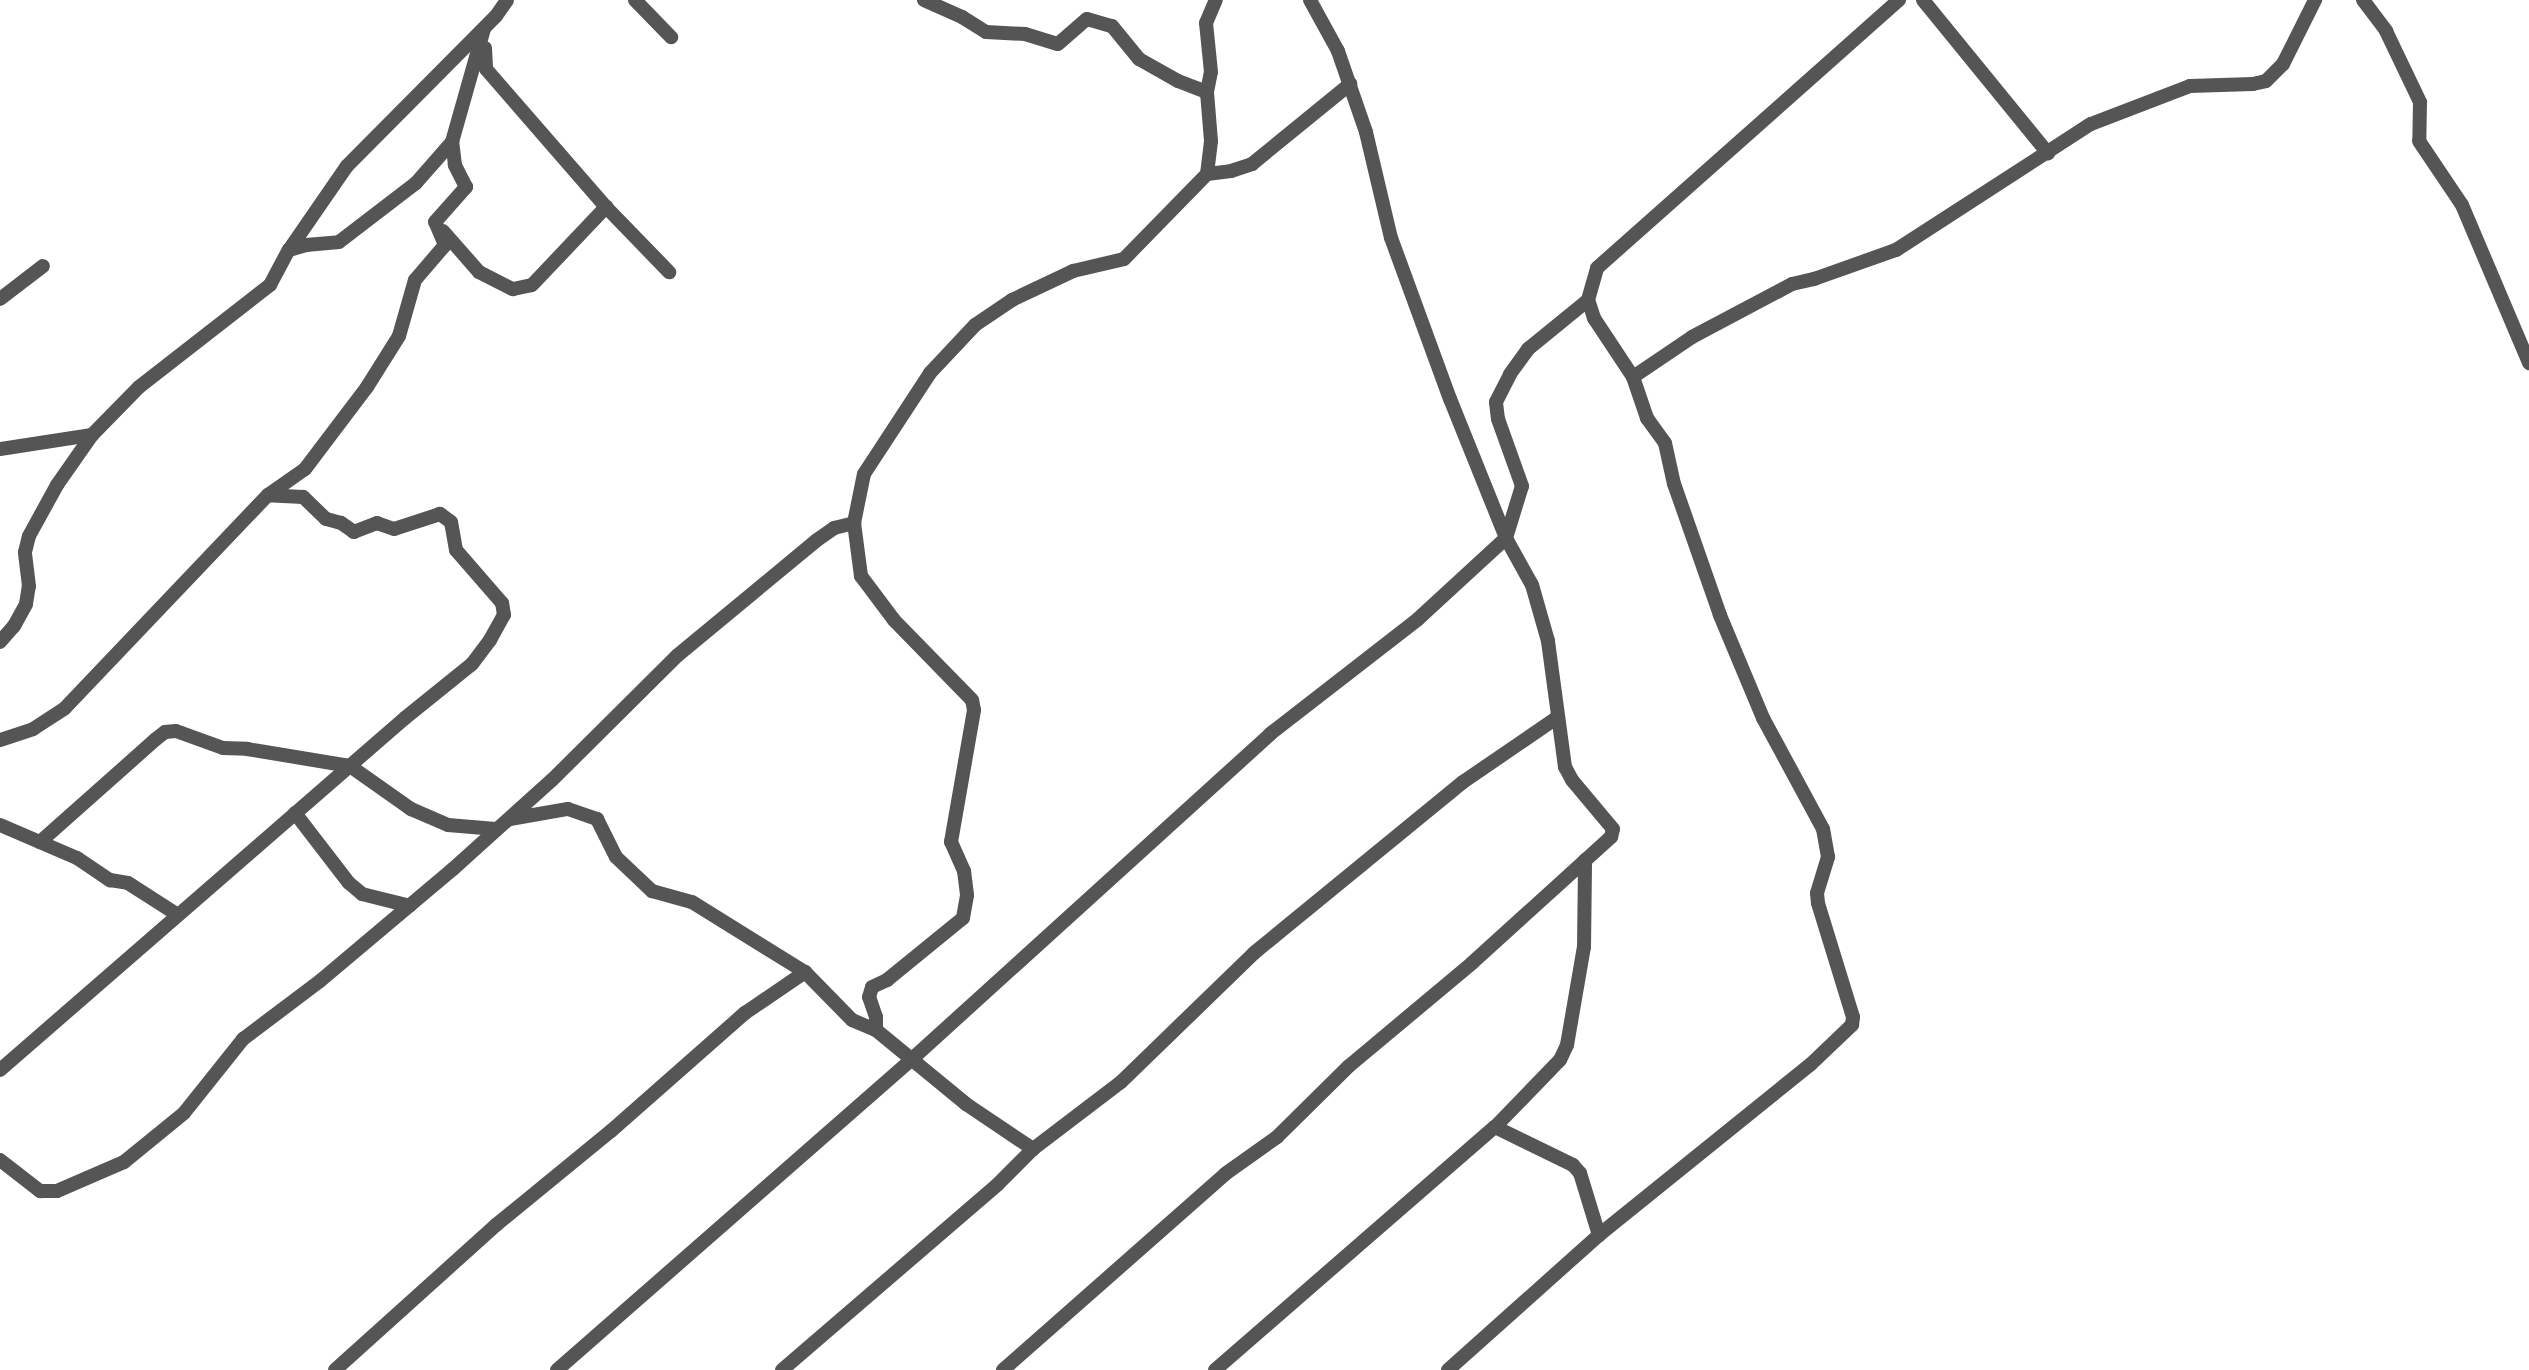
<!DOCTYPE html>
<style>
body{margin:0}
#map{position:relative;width:2529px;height:1370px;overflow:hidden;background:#fff;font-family:"Titillium Web",sans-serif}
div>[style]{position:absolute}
.minor>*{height:14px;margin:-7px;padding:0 7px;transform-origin:7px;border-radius:7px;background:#555}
span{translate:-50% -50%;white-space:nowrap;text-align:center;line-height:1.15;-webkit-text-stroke:7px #fff;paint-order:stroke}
</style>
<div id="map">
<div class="minor">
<i style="left:635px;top:0;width:52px;rotate:45.8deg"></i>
<i style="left:924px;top:0;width:42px;rotate:24.1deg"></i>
<i style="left:962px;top:17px;width:28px;rotate:32deg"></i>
<i style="left:986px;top:32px;width:39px;rotate:3deg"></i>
<i style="left:1025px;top:34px;width:34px;rotate:17deg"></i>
<i style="left:1058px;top:44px;width:38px;rotate:-41deg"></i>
<i style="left:1087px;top:19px;width:26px;rotate:16deg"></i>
<i style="left:1112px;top:26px;width:43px;rotate:50.7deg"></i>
<i style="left:1139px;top:59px;width:45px;rotate:29.4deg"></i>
<i style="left:1178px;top:81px;width:31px;rotate:21deg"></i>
<i style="left:1923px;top:0;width:198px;rotate:50.8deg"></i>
<i style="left:2363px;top:0;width:39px;rotate:53deg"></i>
<i style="left:2386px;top:31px;width:79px;rotate:64.4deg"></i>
<i style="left:2420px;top:102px;width:39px;rotate:91deg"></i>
<i style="left:2419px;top:141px;width:77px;rotate:56.1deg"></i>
<i style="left:2462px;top:205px;width:172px;rotate:67deg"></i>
<i style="left:485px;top:48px;width:21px;rotate:87deg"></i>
<i style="left:486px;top:69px;width:183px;rotate:49deg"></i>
<i style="left:606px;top:207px;width:91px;rotate:45.9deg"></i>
<i style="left:1207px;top:174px;width:24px;rotate:-7deg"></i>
<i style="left:1231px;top:171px;width:22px;rotate:-18deg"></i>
<i style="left:1252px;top:164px;width:127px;rotate:-39.2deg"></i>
<i style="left:443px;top:231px;width:55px;rotate:48.7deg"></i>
<i style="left:479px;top:272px;width:38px;rotate:27deg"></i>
<i style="left:513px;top:289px;width:19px;rotate:-12deg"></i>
<i style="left:532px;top:285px;width:108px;rotate:-46.5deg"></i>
<i style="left:289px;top:250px;width:18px;rotate:-16deg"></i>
<i style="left:306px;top:245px;width:33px;rotate:-5deg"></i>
<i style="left:339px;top:242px;width:97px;rotate:-37.5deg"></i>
<i style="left:416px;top:183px;width:55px;rotate:-48.7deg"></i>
<i style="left:0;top:299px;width:54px;rotate:-37.5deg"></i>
<i style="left:1633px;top:377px;width:71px;rotate:-34.1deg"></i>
<i style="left:1692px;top:337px;width:113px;rotate:-27.9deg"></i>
<i style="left:1792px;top:284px;width:23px;rotate:-13deg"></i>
<i style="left:1814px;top:279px;width:87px;rotate:-19.5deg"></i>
<i style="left:1896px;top:250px;width:232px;rotate:-32.9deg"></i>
<i style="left:2091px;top:124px;width:106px;rotate:-21deg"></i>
<i style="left:2190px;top:86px;width:63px;rotate:-1.8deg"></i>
<i style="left:2253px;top:84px;width:13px;rotate:-13deg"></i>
<i style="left:2266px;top:81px;width:24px;rotate:-45deg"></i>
<i style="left:2283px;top:64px;width:72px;rotate:-63.4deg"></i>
<i style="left:0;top:449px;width:93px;rotate:-8.7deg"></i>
<i style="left:0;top:642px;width:21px;rotate:-49deg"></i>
<i style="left:14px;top:626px;width:25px;rotate:-61deg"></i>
<i style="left:26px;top:604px;width:18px;rotate:-81deg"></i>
<i style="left:29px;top:586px;width:34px;rotate:-97deg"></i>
<i style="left:25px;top:552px;width:16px;rotate:-76deg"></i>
<i style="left:29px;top:536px;width:58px;rotate:-61.2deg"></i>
<i style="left:57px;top:485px;width:61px;rotate:-55deg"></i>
<i style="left:92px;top:435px;width:67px;rotate:-45.6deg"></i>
<i style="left:139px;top:387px;width:166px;rotate:-37.9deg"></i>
<i style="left:270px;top:285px;width:40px;rotate:-62deg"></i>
<i style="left:289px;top:250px;width:102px;rotate:-55.4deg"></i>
<i style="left:347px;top:166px;width:211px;rotate:-45.2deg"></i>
<i style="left:496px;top:16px;width:19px;rotate:-55deg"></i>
<i style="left:0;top:740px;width:35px;rotate:-18deg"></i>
<i style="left:33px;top:729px;width:38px;rotate:-33deg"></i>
<i style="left:65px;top:708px;width:294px;rotate:-46.4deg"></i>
<i style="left:268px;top:495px;width:45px;rotate:-35.1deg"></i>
<i style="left:305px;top:469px;width:103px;rotate:-52.9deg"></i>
<i style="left:367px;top:387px;width:60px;rotate:-57.9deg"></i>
<i style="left:399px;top:336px;width:58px;rotate:-74.1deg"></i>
<i style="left:415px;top:280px;width:46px;rotate:-49.4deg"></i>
<i style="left:445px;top:245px;width:25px;rotate:-113deg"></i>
<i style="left:435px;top:222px;width:47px;rotate:-48.5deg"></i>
<i style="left:466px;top:187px;width:25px;rotate:-117deg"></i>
<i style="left:455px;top:165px;width:23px;rotate:-97deg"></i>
<i style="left:452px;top:142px;width:117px;rotate:-74.2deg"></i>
<i style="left:295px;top:813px;width:88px;rotate:52.4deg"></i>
<i style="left:349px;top:883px;width:17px;rotate:40deg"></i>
<i style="left:362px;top:894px;width:49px;rotate:14deg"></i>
<i style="left:510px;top:819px;width:59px;rotate:-9.8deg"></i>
<i style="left:568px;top:809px;width:31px;rotate:19deg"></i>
<i style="left:597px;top:819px;width:42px;rotate:63.4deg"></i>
<i style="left:616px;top:857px;width:50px;rotate:43.4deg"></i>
<i style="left:652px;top:891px;width:41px;rotate:15.4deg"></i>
<i style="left:692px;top:902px;width:133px;rotate:31.8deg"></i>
<i style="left:0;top:825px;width:84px;rotate:23.2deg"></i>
<i style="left:77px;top:858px;width:40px;rotate:34deg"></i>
<i style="left:110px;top:880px;width:18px;rotate:9deg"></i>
<i style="left:128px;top:883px;width:59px;rotate:32.6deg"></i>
<i style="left:40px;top:842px;width:155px;rotate:-41.6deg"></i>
<i style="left:156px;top:739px;width:11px;rotate:-38deg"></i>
<i style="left:165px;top:732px;width:11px;rotate:-5deg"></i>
<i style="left:176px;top:731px;width:50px;rotate:19.9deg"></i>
<i style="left:223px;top:748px;width:24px;rotate:2deg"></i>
<i style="left:247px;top:749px;width:104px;rotate:9.4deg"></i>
<i style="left:350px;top:766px;width:75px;rotate:35.2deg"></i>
<i style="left:411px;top:809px;width:40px;rotate:23.4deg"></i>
<i style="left:448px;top:825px;width:48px;rotate:4.8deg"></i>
<i style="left:876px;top:1030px;width:13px;rotate:-90deg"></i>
<i style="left:876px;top:1017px;width:21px;rotate:-109deg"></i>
<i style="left:869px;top:997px;width:10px;rotate:-73deg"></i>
<i style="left:872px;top:987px;width:17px;rotate:-25deg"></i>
<i style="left:887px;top:980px;width:98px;rotate:-39.2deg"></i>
<i style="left:963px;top:918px;width:23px;rotate:-80deg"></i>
<i style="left:967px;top:895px;width:24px;rotate:-97deg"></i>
<i style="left:964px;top:871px;width:32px;rotate:-114deg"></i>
<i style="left:951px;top:842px;width:134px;rotate:-80.1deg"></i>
<i style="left:974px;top:710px;width:10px;rotate:-101deg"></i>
<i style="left:972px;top:700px;width:112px;rotate:-134.3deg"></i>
<i style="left:894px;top:620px;width:55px;rotate:-126.9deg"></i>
<i style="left:861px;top:576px;width:53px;rotate:-97.5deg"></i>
<i style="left:854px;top:523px;width:50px;rotate:-78.5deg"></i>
<i style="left:864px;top:474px;width:121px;rotate:-56.8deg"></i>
<i style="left:930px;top:373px;width:66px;rotate:-46.8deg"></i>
<i style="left:975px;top:325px;width:45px;rotate:-34deg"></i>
<i style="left:1012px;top:300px;width:68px;rotate:-25.4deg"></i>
<i style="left:1073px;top:271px;width:52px;rotate:-13.2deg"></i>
<i style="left:1124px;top:259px;width:119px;rotate:-45.7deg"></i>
<i style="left:1207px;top:174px;width:33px;rotate:-83deg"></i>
<i style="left:1211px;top:141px;width:49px;rotate:-94.7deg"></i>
<i style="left:1207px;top:92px;width:20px;rotate:-79deg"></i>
<i style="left:1211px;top:72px;width:49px;rotate:-95.8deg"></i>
<i style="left:1206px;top:23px;width:25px;rotate:-67deg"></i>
<i style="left:0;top:1070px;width:537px;rotate:-41deg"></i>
<i style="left:405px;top:718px;width:86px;rotate:-38.9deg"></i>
<i style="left:472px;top:664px;width:30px;rotate:-53deg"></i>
<i style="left:490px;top:640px;width:29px;rotate:-61deg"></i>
<i style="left:504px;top:615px;width:12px;rotate:-99deg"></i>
<i style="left:502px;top:603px;width:70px;rotate:-131deg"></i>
<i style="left:456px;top:550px;width:28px;rotate:-100deg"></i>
<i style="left:451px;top:522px;width:14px;rotate:-144deg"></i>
<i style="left:440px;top:514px;width:48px;rotate:161.9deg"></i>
<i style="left:394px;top:529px;width:18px;rotate:-161deg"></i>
<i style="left:377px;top:523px;width:25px;rotate:159deg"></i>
<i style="left:354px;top:532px;width:16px;rotate:-145deg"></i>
<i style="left:341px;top:523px;width:16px;rotate:-165deg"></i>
<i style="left:326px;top:519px;width:32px;rotate:-136deg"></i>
<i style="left:303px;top:497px;width:35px;rotate:-177deg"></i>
<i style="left:1495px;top:1127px;width:87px;rotate:26deg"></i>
<i style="left:1573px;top:1165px;width:11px;rotate:49deg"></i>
<i style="left:1580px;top:1173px;width:65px;rotate:73deg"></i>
<i style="left:0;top:1160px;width:51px;rotate:37.8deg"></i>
<i style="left:40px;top:1191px;width:17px"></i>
<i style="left:57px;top:1191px;width:73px;rotate:-23.4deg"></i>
<i style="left:124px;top:1162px;width:77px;rotate:-39.2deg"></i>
<i style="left:184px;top:1113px;width:95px;rotate:-51.4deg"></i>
<i style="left:243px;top:1039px;width:96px;rotate:-37deg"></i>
<i style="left:320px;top:981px;width:174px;rotate:-40.1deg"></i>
<i style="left:453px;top:869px;width:133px;rotate:-42deg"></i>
<i style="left:552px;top:780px;width:177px;rotate:-44.8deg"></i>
<i style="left:678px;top:655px;width:180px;rotate:-39.6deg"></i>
<i style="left:817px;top:540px;width:21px;rotate:-35deg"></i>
<i style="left:834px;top:528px;width:21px;rotate:-14deg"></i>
<i style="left:335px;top:1370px;width:217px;rotate:-42deg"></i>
<i style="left:496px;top:1225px;width:149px;rotate:-39.3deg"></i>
<i style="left:611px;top:1131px;width:179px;rotate:-41.4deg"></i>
<i style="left:745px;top:1013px;width:73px;rotate:-34.3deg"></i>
<i style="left:805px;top:972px;width:67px;rotate:45.6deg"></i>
<i style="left:852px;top:1020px;width:26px;rotate:23deg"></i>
<i style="left:876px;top:1030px;width:117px;rotate:39.4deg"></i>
<i style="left:966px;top:1104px;width:81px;rotate:33.9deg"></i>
<i style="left:557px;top:1370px;width:472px;rotate:-41.2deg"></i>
<i style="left:912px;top:1059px;width:484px;rotate:-42.2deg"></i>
<i style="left:1270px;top:734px;width:187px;rotate:-37.8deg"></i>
<i style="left:1418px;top:619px;width:120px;rotate:-42.6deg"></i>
<i style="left:1506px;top:538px;width:54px;rotate:-72.9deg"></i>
<i style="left:1522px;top:486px;width:71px;rotate:-109.7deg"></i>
<i style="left:1498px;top:419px;width:17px;rotate:-97deg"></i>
<i style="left:1496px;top:402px;width:31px;rotate:-63deg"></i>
<i style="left:1510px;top:374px;width:31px;rotate:-54deg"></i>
<i style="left:1528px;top:349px;width:77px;rotate:-39.2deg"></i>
<i style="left:782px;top:1370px;width:285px;rotate:-40.7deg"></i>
<i style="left:998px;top:1184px;width:49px;rotate:-45deg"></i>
<i style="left:1033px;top:1149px;width:111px;rotate:-37.3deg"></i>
<i style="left:1121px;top:1082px;width:185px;rotate:-44.1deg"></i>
<i style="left:1254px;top:953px;width:270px;rotate:-39.3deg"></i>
<i style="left:1463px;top:782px;width:115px;rotate:-34.4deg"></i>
<i style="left:1003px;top:1370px;width:296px;rotate:-41.4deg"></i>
<i style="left:1225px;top:1174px;width:64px;rotate:-35.4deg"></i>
<i style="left:1277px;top:1137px;width:101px;rotate:-44.6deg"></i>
<i style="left:1349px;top:1066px;width:160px;rotate:-39.9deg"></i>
<i style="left:1472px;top:963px;width:188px;rotate:-42.2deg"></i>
<i style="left:1611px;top:837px;width:8px;rotate:-76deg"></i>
<i style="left:1613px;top:829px;width:64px;rotate:-129.9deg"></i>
<i style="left:1572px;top:780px;width:15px;rotate:-118deg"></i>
<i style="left:1565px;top:767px;width:127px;rotate:-97.7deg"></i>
<i style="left:1548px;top:641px;width:58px;rotate:-105.9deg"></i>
<i style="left:1532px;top:585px;width:54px;rotate:-119deg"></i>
<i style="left:1506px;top:538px;width:150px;rotate:-111.9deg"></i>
<i style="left:1450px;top:399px;width:171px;rotate:-110.1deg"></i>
<i style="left:1391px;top:238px;width:109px;rotate:-103.3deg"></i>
<i style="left:1366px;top:132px;width:86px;rotate:-109.1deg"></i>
<i style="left:1338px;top:51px;width:58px;rotate:-118.8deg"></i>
<i style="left:1215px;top:1370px;width:371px;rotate:-41deg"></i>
<i style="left:1495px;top:1127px;width:93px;rotate:-45.9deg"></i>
<i style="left:1560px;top:1060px;width:17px;rotate:-65deg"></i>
<i style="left:1567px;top:1045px;width:99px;rotate:-80.2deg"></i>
<i style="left:1584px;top:947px;width:87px;rotate:-89.3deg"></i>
<i style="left:1448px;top:1370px;width:203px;rotate:-41.8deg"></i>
<i style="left:1599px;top:1235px;width:272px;rotate:-38.9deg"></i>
<i style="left:1811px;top:1064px;width:57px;rotate:-43.6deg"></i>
<i style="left:1852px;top:1025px;width:8px;rotate:-83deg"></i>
<i style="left:1853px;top:1017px;width:119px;rotate:-107.1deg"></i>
<i style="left:1818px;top:903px;width:10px;rotate:-96deg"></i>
<i style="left:1817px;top:893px;width:38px;rotate:-73deg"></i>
<i style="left:1828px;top:857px;width:28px;rotate:-100deg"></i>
<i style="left:1823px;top:829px;width:126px;rotate:-118.4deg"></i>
<i style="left:1763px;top:718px;width:112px;rotate:-112.7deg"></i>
<i style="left:1720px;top:615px;width:139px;rotate:-109.3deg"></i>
<i style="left:1674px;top:484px;width:42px;rotate:-102.4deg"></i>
<i style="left:1665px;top:443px;width:31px;rotate:-126deg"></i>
<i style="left:1647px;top:418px;width:43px;rotate:-108.9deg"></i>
<i style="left:1633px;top:377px;width:71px;rotate:-123.5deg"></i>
<i style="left:1594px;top:318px;width:19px;rotate:-108deg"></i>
<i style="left:1588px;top:300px;width:33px;rotate:-74deg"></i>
<i style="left:1597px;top:268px;width:404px;rotate:-41.6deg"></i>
</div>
</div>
